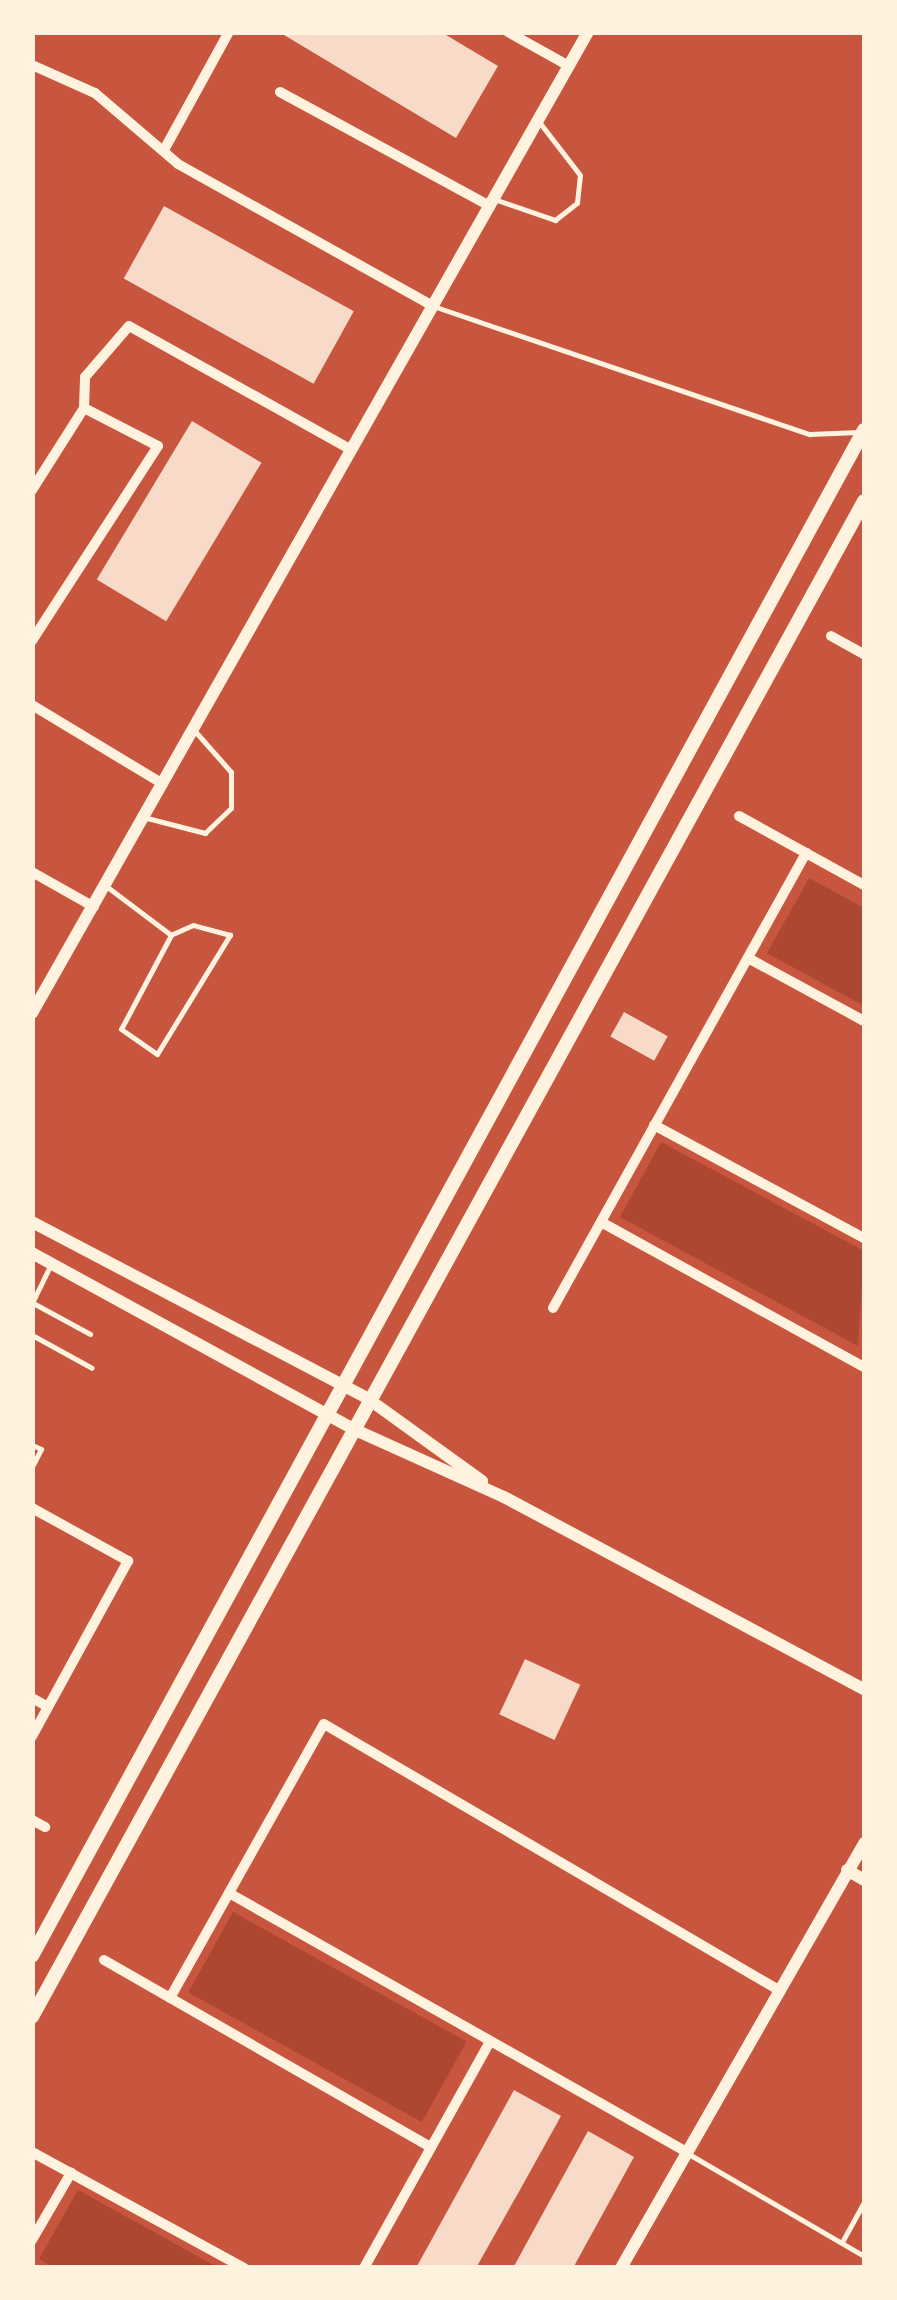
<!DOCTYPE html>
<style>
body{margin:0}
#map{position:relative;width:897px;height:2300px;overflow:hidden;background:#c8553d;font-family:Poppins,sans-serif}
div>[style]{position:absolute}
.green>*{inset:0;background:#ae4732;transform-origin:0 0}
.building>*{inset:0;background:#f7dbc8;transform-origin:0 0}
.service>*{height:5px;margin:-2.5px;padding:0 2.5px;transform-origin:2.5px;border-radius:2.5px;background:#fff3e0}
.minor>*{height:10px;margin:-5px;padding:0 5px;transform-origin:5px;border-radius:5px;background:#fff3e0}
.tertiary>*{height:12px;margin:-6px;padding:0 6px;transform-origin:6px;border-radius:6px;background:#fff3e0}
.secondary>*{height:14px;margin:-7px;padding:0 7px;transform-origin:7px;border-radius:7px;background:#fff3e0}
span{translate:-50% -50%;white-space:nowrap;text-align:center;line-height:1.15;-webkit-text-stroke:9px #fff3e0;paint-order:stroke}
.frame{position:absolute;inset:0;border:35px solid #fff3e0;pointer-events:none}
</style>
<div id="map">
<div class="green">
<i style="clip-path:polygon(809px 878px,864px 908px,864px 1006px,767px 953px)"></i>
<i style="clip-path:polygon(661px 1142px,864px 1251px,858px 1346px,620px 1217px)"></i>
<i style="left:233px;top:1912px;width:267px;height:92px;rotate:29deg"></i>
<i style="clip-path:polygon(78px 2190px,217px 2267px,54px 2268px,39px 2259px)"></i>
</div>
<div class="building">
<i style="clip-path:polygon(279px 32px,441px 32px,498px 66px,456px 138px)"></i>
<i style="left:164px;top:206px;width:217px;height:83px;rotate:29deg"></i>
<i style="left:192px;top:421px;width:81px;height:185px;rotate:31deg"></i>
<i style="left:624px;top:1012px;width:50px;height:28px;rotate:29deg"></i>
<i style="left:525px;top:1659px;width:61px;height:61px;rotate:25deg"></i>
<i style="clip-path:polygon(514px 2090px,561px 2116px,521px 2188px,476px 2268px,416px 2268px)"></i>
<i style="clip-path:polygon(588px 2131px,634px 2157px,573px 2268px,513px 2268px)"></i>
</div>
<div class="service">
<i style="left:494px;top:199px;width:65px;rotate:19deg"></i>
<i style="left:555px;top:220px;width:28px;rotate:-38deg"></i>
<i style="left:577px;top:203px;width:28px;rotate:-84deg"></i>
<i style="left:580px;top:175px;width:66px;rotate:-127.6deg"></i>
<i style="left:436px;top:307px;width:395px;rotate:18.8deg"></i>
<i style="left:810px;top:434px;width:49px;rotate:-2.3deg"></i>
<i style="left:147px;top:818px;width:60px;rotate:14.5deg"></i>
<i style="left:205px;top:833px;width:36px;rotate:-44deg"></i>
<i style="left:231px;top:808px;width:36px;rotate:-90deg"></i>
<i style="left:231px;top:772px;width:56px;rotate:-131.4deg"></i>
<i style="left:106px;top:886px;width:81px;rotate:37deg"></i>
<i style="left:171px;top:935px;width:106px;rotate:118deg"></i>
<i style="left:121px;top:1029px;width:44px;rotate:34.8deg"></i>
<i style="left:157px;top:1054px;width:140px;rotate:-58.5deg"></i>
<i style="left:230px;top:935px;width:38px;rotate:-165deg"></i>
<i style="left:193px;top:925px;width:24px;rotate:156deg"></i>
<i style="left:32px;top:1303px;width:41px;rotate:-64.1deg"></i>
<i style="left:33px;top:1303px;width:65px;rotate:28.5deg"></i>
<i style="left:32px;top:1335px;width:68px;rotate:28.8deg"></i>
<i style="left:32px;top:1445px;width:10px;rotate:24deg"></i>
<i style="left:41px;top:1449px;width:20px;rotate:117deg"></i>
<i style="left:687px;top:2153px;width:205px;rotate:30.2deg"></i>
<i style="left:842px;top:2242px;width:46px;rotate:-61.2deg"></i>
</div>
<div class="minor">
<i style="left:508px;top:32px;width:70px;rotate:29.1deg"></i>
<i style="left:32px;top:65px;width:69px;rotate:24deg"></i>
<i style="left:95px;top:93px;width:109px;rotate:40.5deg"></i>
<i style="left:178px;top:164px;width:292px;rotate:29.1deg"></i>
<i style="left:280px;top:92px;width:239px;rotate:28.5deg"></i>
<i style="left:164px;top:150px;width:135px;rotate:-61.2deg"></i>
<i style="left:84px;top:408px;width:31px;rotate:-88deg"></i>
<i style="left:85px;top:377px;width:67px;rotate:-49.2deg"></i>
<i style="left:129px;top:326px;width:255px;rotate:29.1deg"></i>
<i style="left:32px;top:490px;width:97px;rotate:-57.6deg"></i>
<i style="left:84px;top:408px;width:83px;rotate:27.2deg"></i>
<i style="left:158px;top:446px;width:232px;rotate:122.9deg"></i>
<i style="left:831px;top:636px;width:38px;rotate:29deg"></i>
<i style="left:32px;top:705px;width:153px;rotate:31.1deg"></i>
<i style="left:739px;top:816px;width:143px;rotate:28.9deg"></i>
<i style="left:32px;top:872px;width:71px;rotate:29.4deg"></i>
<i style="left:748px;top:958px;width:132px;rotate:28.5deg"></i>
<i style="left:654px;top:1125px;width:238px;rotate:28.3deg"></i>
<i style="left:601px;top:1222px;width:300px;rotate:28.9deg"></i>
<i style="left:553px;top:1308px;width:521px;rotate:-60.92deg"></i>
<i style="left:32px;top:1508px;width:110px;rotate:28.9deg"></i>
<i style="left:128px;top:1561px;width:200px;rotate:118.7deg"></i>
<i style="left:32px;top:1698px;width:18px;rotate:29deg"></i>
<i style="left:32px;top:1820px;width:15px;rotate:28deg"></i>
<i style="left:229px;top:1893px;width:524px;rotate:29.5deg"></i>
<i style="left:104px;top:1960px;width:377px;rotate:29.8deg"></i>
<i style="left:170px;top:1998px;width:314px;rotate:-60.7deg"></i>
<i style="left:324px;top:1724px;width:525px;rotate:30.33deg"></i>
<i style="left:32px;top:2152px;width:242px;rotate:28.7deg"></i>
<i style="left:32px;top:2240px;width:78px;rotate:-59.8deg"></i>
<i style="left:364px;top:2268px;width:259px;rotate:-60.9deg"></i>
</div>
<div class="tertiary">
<i style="left:32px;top:1013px;width:1128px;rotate:-60.46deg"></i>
<i style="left:32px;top:1222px;width:378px;rotate:27.7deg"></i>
<i style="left:367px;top:1398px;width:142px;rotate:35.8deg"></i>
<i style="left:32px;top:1253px;width:364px;rotate:28.7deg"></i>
<i style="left:351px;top:1428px;width:168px;rotate:24.3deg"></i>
<i style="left:504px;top:1497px;width:408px;rotate:28.1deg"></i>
<i style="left:847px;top:1870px;width:20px;rotate:30deg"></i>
<i style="left:621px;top:2268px;width:490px;rotate:-60.2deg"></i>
</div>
<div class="secondary">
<i style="left:32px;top:1956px;width:1738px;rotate:-61.4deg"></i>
<i style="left:32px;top:2017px;width:1729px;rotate:-61.24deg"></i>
</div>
<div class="frame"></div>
</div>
